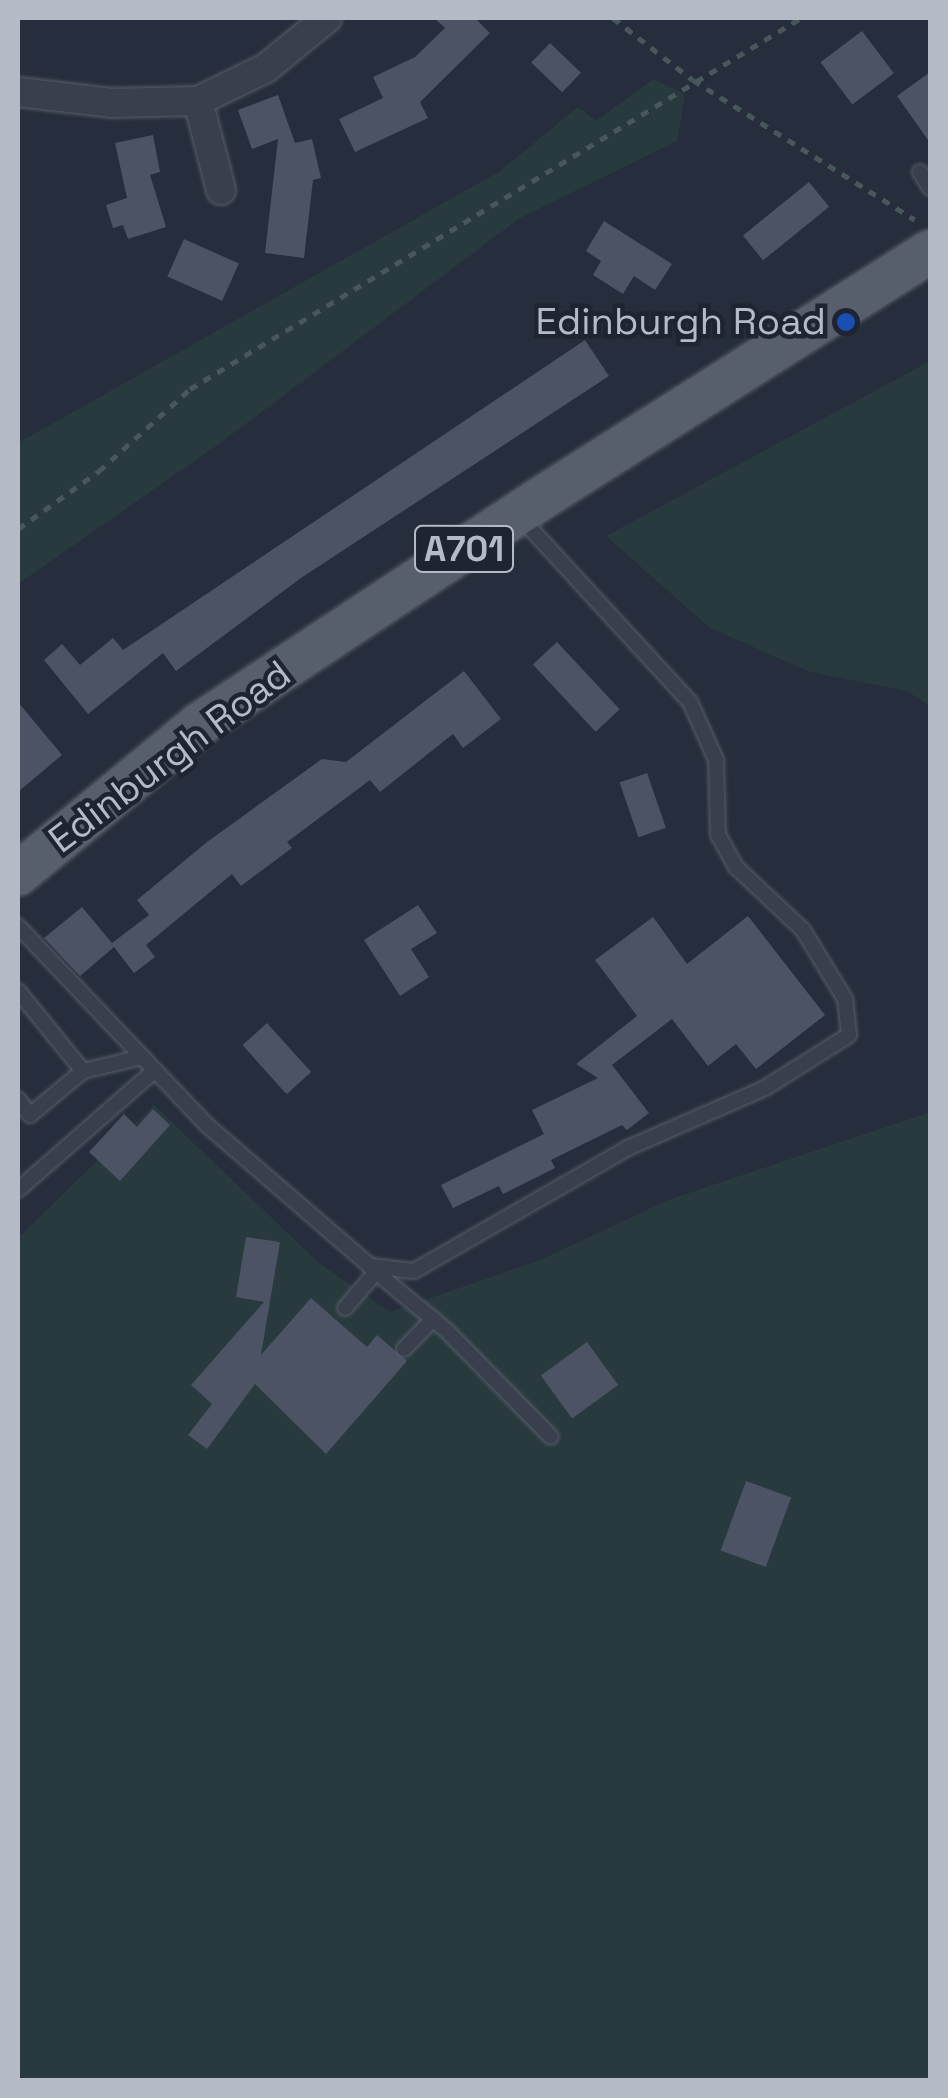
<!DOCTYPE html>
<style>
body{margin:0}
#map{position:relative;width:948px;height:2098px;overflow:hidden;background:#262d3c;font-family:"Space Grotesk",sans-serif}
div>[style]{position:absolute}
.green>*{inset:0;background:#283a3e}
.building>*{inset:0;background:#4c5365;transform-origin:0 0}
.path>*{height:5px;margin-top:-2.5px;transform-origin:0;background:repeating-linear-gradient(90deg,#47575c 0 8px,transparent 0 16px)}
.roads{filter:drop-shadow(0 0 2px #575d6a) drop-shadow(0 0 2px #575d6a)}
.service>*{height:14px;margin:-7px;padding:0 7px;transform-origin:7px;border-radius:7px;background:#393f4c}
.minor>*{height:28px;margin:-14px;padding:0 14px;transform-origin:14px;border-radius:14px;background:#393f4c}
.primary>*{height:42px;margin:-21px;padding:0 21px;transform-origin:21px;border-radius:21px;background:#575e6c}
.dots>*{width:28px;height:28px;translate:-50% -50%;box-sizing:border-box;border:5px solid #1e2431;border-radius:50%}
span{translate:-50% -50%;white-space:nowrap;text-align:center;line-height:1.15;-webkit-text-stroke:9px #1e2431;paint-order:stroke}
.shield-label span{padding:2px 8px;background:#1e2431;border:2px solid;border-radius:8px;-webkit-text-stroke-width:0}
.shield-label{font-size:35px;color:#b5bac7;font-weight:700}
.poi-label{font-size:38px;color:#b5bac7}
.right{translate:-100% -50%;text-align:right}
.street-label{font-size:38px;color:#b5bac7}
.frame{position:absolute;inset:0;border:20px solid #b5bac7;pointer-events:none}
</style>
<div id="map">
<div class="green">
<i style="clip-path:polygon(653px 79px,685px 94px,677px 141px,520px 218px,219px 444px,18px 584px,18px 443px,500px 171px,578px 107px,596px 121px)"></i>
<i style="clip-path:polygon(930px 361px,930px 706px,907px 691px,810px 672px,710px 628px,606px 536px)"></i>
<i style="clip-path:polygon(154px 1105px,319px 1263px,390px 1312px,540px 1260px,668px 1200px,930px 1112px,930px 2080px,18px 2080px,18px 1238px)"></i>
</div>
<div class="building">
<i style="clip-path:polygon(434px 18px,475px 18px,490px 33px,420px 102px,428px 118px,355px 152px,339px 119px,383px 98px,373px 77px,415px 57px,445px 28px)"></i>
<i style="left:862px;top:31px;width:53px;height:52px;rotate:53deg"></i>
<i style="left:550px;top:43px;width:43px;height:27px;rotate:44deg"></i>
<i style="clip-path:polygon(930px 72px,930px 143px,897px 96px)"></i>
<i style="clip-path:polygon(278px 95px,295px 143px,312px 139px,321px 178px,313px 180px,304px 258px,265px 253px,278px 139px,252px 149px,238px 110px)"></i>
<i style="clip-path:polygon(153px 135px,160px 172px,150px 175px,166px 227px,128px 239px,123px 225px,113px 228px,106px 205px,127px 198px,115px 143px)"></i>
<i style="left:809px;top:182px;width:32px;height:85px;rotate:51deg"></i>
<i style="clip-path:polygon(604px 221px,672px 264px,655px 290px,634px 276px,623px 294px,593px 275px,601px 261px,586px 251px)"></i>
<i style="left:184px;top:239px;width:60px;height:41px;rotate:24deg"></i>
<i style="clip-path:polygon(585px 340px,609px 376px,301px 578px,176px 671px,163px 653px,88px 714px,44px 660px,62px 644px,80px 665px,113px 638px,123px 650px)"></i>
<i style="left:557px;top:642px;width:92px;height:33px;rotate:47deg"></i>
<i style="clip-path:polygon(464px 671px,501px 719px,463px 748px,453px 734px,380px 792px,370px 780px,287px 842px,292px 848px,241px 886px,232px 874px,146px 945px,155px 957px,134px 973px,114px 947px,80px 976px,44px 938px,82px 907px,112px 943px,149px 915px,137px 900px,207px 842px,322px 759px,346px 762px)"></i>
<i style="clip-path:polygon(18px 702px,62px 755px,18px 792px)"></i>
<i style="left:647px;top:773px;width:58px;height:29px;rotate:71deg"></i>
<i style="clip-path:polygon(418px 905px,437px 933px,411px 949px,429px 977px,400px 996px,364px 940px)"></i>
<i style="clip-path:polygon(748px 916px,825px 1015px,756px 1069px,736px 1044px,708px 1066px,672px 1019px,612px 1065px,649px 1113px,627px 1130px,622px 1125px,551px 1160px,555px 1168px,503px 1194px,499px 1186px,453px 1208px,441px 1185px,544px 1134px,532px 1110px,598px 1078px,576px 1064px,637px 1016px,595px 960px,653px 917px,687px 964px)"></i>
<i style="left:267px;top:1023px;width:66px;height:33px;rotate:48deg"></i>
<i style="clip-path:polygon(153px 1109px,170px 1125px,120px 1181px,89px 1152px,124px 1114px,137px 1127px)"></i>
<i style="clip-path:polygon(246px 1237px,280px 1242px,261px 1355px,311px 1298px,367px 1347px,377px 1335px,407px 1361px,326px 1454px,255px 1384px,207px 1449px,188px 1435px,212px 1404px,191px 1385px,264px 1302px,236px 1297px)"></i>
<i style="left:587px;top:1342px;width:53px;height:57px;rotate:54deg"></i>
<i style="left:746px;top:1481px;width:48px;height:74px;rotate:20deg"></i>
</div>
<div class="path">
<i style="left:613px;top:18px;width:101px;rotate:37.8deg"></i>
<i style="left:693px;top:80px;width:262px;rotate:32.2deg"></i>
<i style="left:18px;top:529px;width:100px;rotate:-35.6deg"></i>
<i style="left:99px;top:471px;width:122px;rotate:-42deg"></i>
<i style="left:190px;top:389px;width:715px;rotate:-31.27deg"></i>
</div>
<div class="roads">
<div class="service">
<i style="left:920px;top:172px;width:19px;rotate:58deg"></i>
<i style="left:18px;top:926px;width:276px;rotate:46.5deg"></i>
<i style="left:208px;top:1126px;width:214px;rotate:40.8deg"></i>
<i style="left:370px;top:1266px;width:44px;rotate:6.5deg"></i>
<i style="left:414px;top:1271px;width:249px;rotate:-29.9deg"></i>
<i style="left:630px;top:1147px;width:147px;rotate:-23.6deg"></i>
<i style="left:765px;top:1088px;width:99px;rotate:-32.2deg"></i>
<i style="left:849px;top:1035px;width:36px;rotate:-96deg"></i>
<i style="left:845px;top:999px;width:81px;rotate:-121.3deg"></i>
<i style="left:803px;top:930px;width:92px;rotate:-136.8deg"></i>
<i style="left:736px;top:867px;width:37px;rotate:-119deg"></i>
<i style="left:718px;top:835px;width:75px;rotate:-91.5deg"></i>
<i style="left:716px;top:760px;width:64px;rotate:-114.1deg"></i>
<i style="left:690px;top:702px;width:250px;rotate:-132.6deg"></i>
<i style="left:18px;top:991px;width:103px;rotate:50.9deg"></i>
<i style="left:83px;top:1071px;width:69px;rotate:140.3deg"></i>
<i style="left:30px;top:1115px;width:20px;rotate:-127deg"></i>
<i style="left:83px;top:1071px;width:61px;rotate:-13.3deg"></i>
<i style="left:18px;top:1190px;width:182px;rotate:-41.2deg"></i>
<i style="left:370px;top:1267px;width:100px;rotate:39.7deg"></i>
<i style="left:447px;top:1331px;width:148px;rotate:45.5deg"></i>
<i style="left:345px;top:1308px;width:48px;rotate:-49.3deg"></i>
<i style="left:404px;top:1349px;width:42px;rotate:-46deg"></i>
</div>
<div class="minor">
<i style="left:18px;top:92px;width:94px;rotate:6.7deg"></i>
<i style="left:111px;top:103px;width:87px;rotate:-1.3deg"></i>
<i style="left:198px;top:101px;width:76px;rotate:-25.9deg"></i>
<i style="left:266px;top:68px;width:79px;rotate:-39.3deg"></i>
<i style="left:198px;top:101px;width:92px;rotate:75.5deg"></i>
</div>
<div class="primary">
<i style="left:18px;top:874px;width:236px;rotate:-39.5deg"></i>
<i style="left:200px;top:724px;width:404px;rotate:-33.5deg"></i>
<i style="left:537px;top:501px;width:465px;rotate:-32.4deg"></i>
</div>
</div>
<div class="dots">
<i style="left:846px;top:322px;background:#1a4fb4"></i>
</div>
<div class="shield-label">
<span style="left:464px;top:549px">A701</span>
</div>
<div class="poi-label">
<span class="right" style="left:826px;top:322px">Edinburgh Road</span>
</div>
<div class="street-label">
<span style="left:170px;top:757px;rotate:-37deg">Edinburgh Road</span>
</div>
<div class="frame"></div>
</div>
